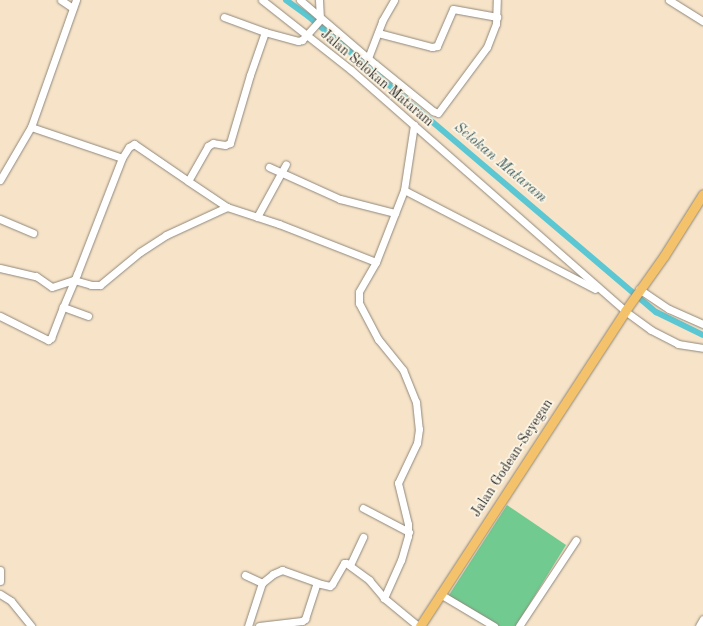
<!DOCTYPE html>
<style>
body{margin:0}
#map{position:relative;width:703px;height:626px;overflow:hidden;background:#f6e3c8;font-family:"Old Standard TT",serif}
div>[style]{position:absolute}
.green>*{inset:0;background:#71ca90}
.canal>*{height:6px;margin:-3px;padding:0 3px;transform-origin:3px;border-radius:3px;background:#5ac7d2}
.roads{filter:drop-shadow(0 0 1px #90877a) drop-shadow(0 0 1px #90877a)}
.minor>*{height:7px;margin:-3.5px;padding:0 3.5px;transform-origin:3.5px;border-radius:3.5px;background:#fff}
.major>*{height:9px;margin:-4.5px;padding:0 4.5px;transform-origin:4.5px;border-radius:4.5px;background:#f3c26a}
span{translate:-50% -50%;white-space:nowrap;text-align:center;line-height:1.15;-webkit-text-stroke:3.5px #fcf5e5;paint-order:stroke}
.street-label{font-size:14px;color:#2b2b2b}
.water-label{font-size:15px;color:#395a5d;font-style:italic}
</style>
<div id="map">
<div class="green">
<i style="clip-path:polygon(507px 505px,566px 545px,516px 626px,493px 626px,447px 598px)"></i>
</div>
<div class="canal">
<i style="left:286px;top:0;width:27px;rotate:36deg"></i>
<i style="left:308px;top:16px;width:457px;rotate:40.4deg"></i>
<i style="left:656px;top:312px;width:52px;rotate:26.1deg"></i>
</div>
<div class="roads">
<div class="minor">
<i style="left:61px;top:0;width:14px;rotate:34deg"></i>
<i style="left:262px;top:0;width:113px;rotate:38.2deg"></i>
<i style="left:351px;top:70px;width:365px;rotate:41.3deg"></i>
<i style="left:625px;top:311px;width:32px;rotate:36deg"></i>
<i style="left:651px;top:330px;width:30px;rotate:27deg"></i>
<i style="left:678px;top:344px;width:25px;rotate:9deg"></i>
<i style="left:300px;top:0;width:99px;rotate:40.5deg"></i>
<i style="left:375px;top:64px;width:75px;rotate:39deg"></i>
<i style="left:433px;top:111px;width:5px;rotate:22deg"></i>
<i style="left:438px;top:113px;width:82px;rotate:-53.4deg"></i>
<i style="left:487px;top:47px;width:25px;rotate:-69deg"></i>
<i style="left:496px;top:24px;width:24px;rotate:-88deg"></i>
<i style="left:319px;top:0;width:20px;rotate:87deg"></i>
<i style="left:320px;top:20px;width:27px;rotate:132deg"></i>
<i style="left:302px;top:40px;width:4px;rotate:166deg"></i>
<i style="left:298px;top:41px;width:34px;rotate:-165deg"></i>
<i style="left:265px;top:32px;width:46px;rotate:109.2deg"></i>
<i style="left:250px;top:75px;width:71px;rotate:106.4deg"></i>
<i style="left:230px;top:143px;width:5px;rotate:158deg"></i>
<i style="left:225px;top:145px;width:12px;rotate:-171deg"></i>
<i style="left:213px;top:143px;width:6px;rotate:149deg"></i>
<i style="left:208px;top:146px;width:40px;rotate:119.7deg"></i>
<i style="left:188px;top:181px;width:47px;rotate:33.7deg"></i>
<i style="left:227px;top:207px;width:55px;rotate:18.1deg"></i>
<i style="left:279px;top:224px;width:104px;rotate:21.4deg"></i>
<i style="left:376px;top:262px;width:77px;rotate:-68.7deg"></i>
<i style="left:404px;top:190px;width:66px;rotate:-81.3deg"></i>
<i style="left:669px;top:0;width:40px;rotate:32deg"></i>
<i style="left:224px;top:17px;width:44px;rotate:20.1deg"></i>
<i style="left:378px;top:33px;width:56px;rotate:14.5deg"></i>
<i style="left:432px;top:47px;width:5px;rotate:-11deg"></i>
<i style="left:437px;top:46px;width:40px;rotate:-66.6deg"></i>
<i style="left:453px;top:9px;width:45px;rotate:10.3deg"></i>
<i style="left:368px;top:58px;width:40px;rotate:-69deg"></i>
<i style="left:382px;top:21px;width:24px;rotate:-60deg"></i>
<i style="left:31px;top:127px;width:96px;rotate:18.8deg"></i>
<i style="left:122px;top:158px;width:13px;rotate:-58deg"></i>
<i style="left:129px;top:147px;width:6px;rotate:-31deg"></i>
<i style="left:134px;top:144px;width:65px;rotate:34.4deg"></i>
<i style="left:269px;top:167px;width:78px;rotate:24.3deg"></i>
<i style="left:340px;top:199px;width:57px;rotate:14.3deg"></i>
<i style="left:0;top:180px;width:61px;rotate:-59.7deg"></i>
<i style="left:31px;top:127px;width:135px;rotate:-70.5deg"></i>
<i style="left:404px;top:190px;width:215px;rotate:27.4deg"></i>
<i style="left:257px;top:217px;width:60px;rotate:-61.3deg"></i>
<i style="left:0;top:219px;width:36px;rotate:23deg"></i>
<i style="left:376px;top:262px;width:34px;rotate:120deg"></i>
<i style="left:359px;top:292px;width:11px;rotate:90deg"></i>
<i style="left:359px;top:303px;width:41px;rotate:62.2deg"></i>
<i style="left:378px;top:339px;width:40px;rotate:51deg"></i>
<i style="left:403px;top:370px;width:35px;rotate:68deg"></i>
<i style="left:416px;top:402px;width:27px;rotate:84deg"></i>
<i style="left:419px;top:429px;width:14px;rotate:98deg"></i>
<i style="left:417px;top:443px;width:44px;rotate:115.4deg"></i>
<i style="left:398px;top:483px;width:42px;rotate:76.3deg"></i>
<i style="left:408px;top:524px;width:12px;rotate:90deg"></i>
<i style="left:408px;top:536px;width:25px;rotate:106deg"></i>
<i style="left:401px;top:560px;width:42px;rotate:114.1deg"></i>
<i style="left:0;top:268px;width:37px;rotate:13deg"></i>
<i style="left:36px;top:276px;width:19px;rotate:35deg"></i>
<i style="left:52px;top:287px;width:23px;rotate:-18deg"></i>
<i style="left:74px;top:280px;width:18px;rotate:16deg"></i>
<i style="left:91px;top:285px;width:9px"></i>
<i style="left:100px;top:285px;width:52px;rotate:-39.5deg"></i>
<i style="left:140px;top:252px;width:31px;rotate:-33deg"></i>
<i style="left:166px;top:235px;width:67px;rotate:-24.7deg"></i>
<i style="left:639px;top:289px;width:36px;rotate:34deg"></i>
<i style="left:669px;top:309px;width:37px;rotate:24deg"></i>
<i style="left:0;top:316px;width:54px;rotate:26.6deg"></i>
<i style="left:48px;top:340px;width:4px;rotate:-34deg"></i>
<i style="left:51px;top:338px;width:33px;rotate:-69deg"></i>
<i style="left:88px;top:316px;width:27px;rotate:-160deg"></i>
<i style="left:63px;top:307px;width:36px;rotate:-67deg"></i>
<i style="left:77px;top:274px;width:124px;rotate:-68.8deg"></i>
<i style="left:363px;top:508px;width:52px;rotate:27.6deg"></i>
<i style="left:350px;top:565px;width:31px;rotate:-65deg"></i>
<i style="left:0;top:570px;width:11px;rotate:90deg"></i>
<i style="left:245px;top:575px;width:19px;rotate:25deg"></i>
<i style="left:0;top:594px;width:13px;rotate:32deg"></i>
<i style="left:11px;top:601px;width:32px;rotate:51deg"></i>
<i style="left:440px;top:594px;width:63px;rotate:30.7deg"></i>
<i style="left:248px;top:626px;width:45px;rotate:-72deg"></i>
<i style="left:262px;top:583px;width:14px;rotate:-39deg"></i>
<i style="left:273px;top:574px;width:10px;rotate:-24deg"></i>
<i style="left:282px;top:570px;width:41px;rotate:19.7deg"></i>
<i style="left:321px;top:584px;width:9px;rotate:13deg"></i>
<i style="left:330px;top:586px;width:3px;rotate:-45deg"></i>
<i style="left:332px;top:584px;width:24px;rotate:-60deg"></i>
<i style="left:344px;top:563px;width:2px"></i>
<i style="left:346px;top:563px;width:29px;rotate:36deg"></i>
<i style="left:369px;top:580px;width:23px;rotate:50deg"></i>
<i style="left:384px;top:598px;width:44px;rotate:39.5deg"></i>
<i style="left:259px;top:626px;width:43px;rotate:-6.6deg"></i>
<i style="left:302px;top:621px;width:4px;rotate:-34deg"></i>
<i style="left:305px;top:619px;width:38px;rotate:-72deg"></i>
<i style="left:519px;top:626px;width:103px;rotate:-56.5deg"></i>
<i style="left:699px;top:626px;width:8px;rotate:-60deg"></i>
</div>
<div class="major">
<i style="left:420px;top:626px;width:376px;rotate:-56.9deg"></i>
<i style="left:625px;top:311px;width:67px;rotate:-54.7deg"></i>
<i style="left:664px;top:256px;width:73px;rotate:-57.8deg"></i>
</div>
</div>
<div class="street-label">
<span style="left:377px;top:78px;rotate:40deg">Jalan Selokan Mataram</span>
<span style="left:512px;top:458px;rotate:-57deg">Jalan Godean-Seyegan</span>
</div>
<div class="water-label">
<span style="left:500px;top:163px;rotate:40deg">Selokan Mataram</span>
</div>
</div>
